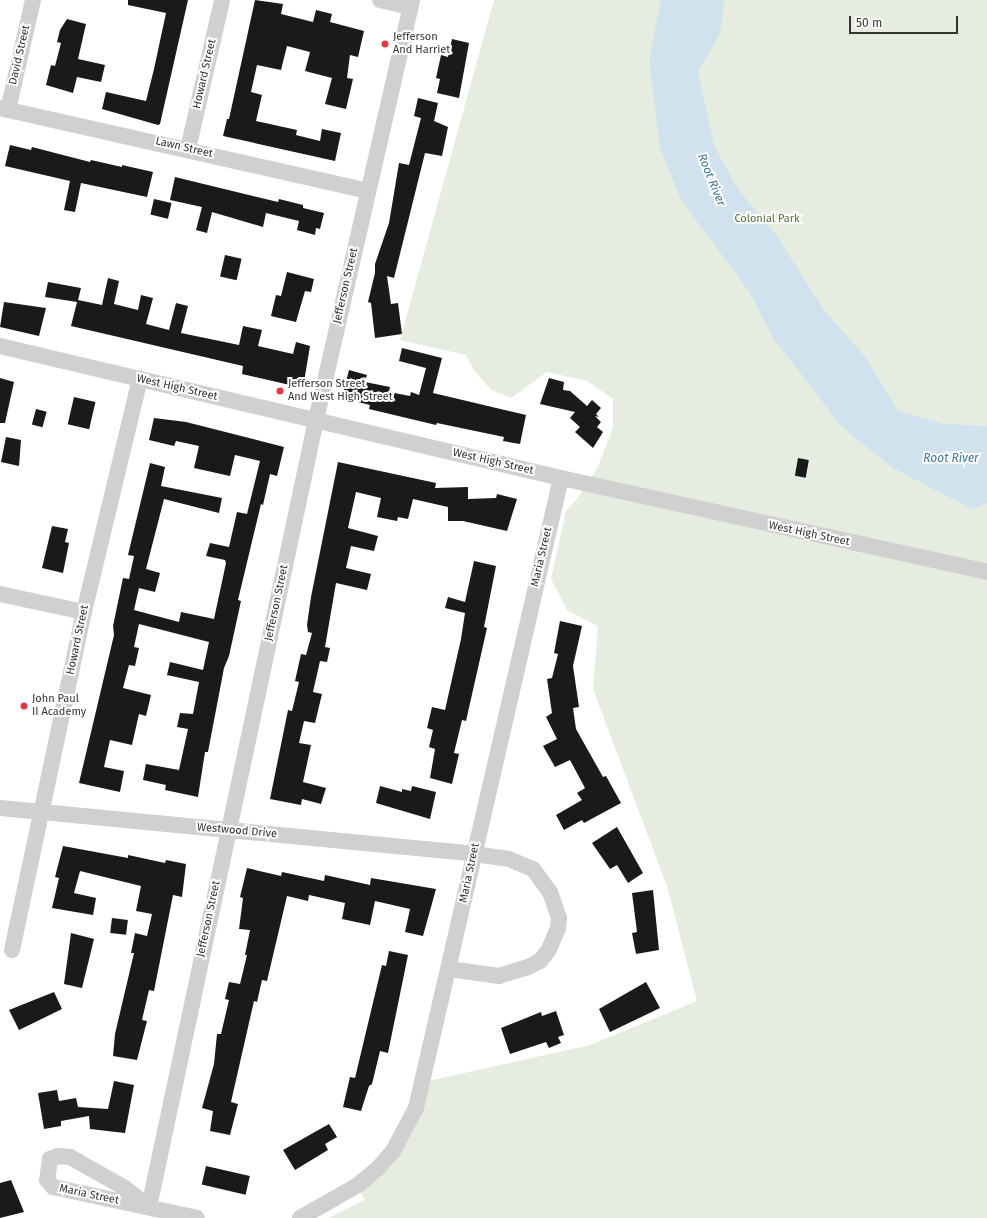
<!DOCTYPE html>
<style>
body{margin:0}
#map{position:relative;width:987px;height:1218px;overflow:hidden;background:#fff;font-family:"Fira Sans",sans-serif}
div>[style]{position:absolute}
.green>*{inset:0;background:#e6ecdf}
.water>*{inset:0;background:#cfe2ee}
.building>*{inset:0;background:#1a1a1a;transform-origin:0 0}
.minor>*{height:16px;margin:-8px;padding:0 8px;transform-origin:8px;border-radius:8px;background:#d0d0d0}
.dots>*{width:11px;height:11px;translate:-50% -50%;box-sizing:border-box;border:2px solid #fff;border-radius:50%}
span{translate:-50% -50%;white-space:nowrap;text-align:center;line-height:1.15;-webkit-text-stroke:4px #fff;paint-order:stroke}
.poi-label{font-size:11px;color:#333}
.left{translate:0 -50%;text-align:left}
.street-label{font-size:11px;color:#333}
.park-label{font-size:11px;color:#56703f}
.water-label{font-size:12px;color:#3f7597;font-style:italic}
.scale{position:absolute;left:849px;top:16px;width:109px;height:18px;box-sizing:border-box;border:2px solid #333;border-top:0;padding-left:5px;font-size:12px;line-height:14px;white-space:nowrap;color:#333;-webkit-text-stroke:3px #fff;paint-order:stroke}
</style>
<div id="map">
<div class="green">
<i style="clip-path:polygon(494px 0,987px 0,987px 1218px,329px 1218px,364px 1200px,358px 1185px,377px 1169px,424px 1082px,590px 1045px,697px 1001px,667px 886px,593px 689px,598px 626px,567px 610px,551px 579px,566px 511px,578px 498px,598px 466px,613px 428px,613px 399px,587px 381px,547px 372px,511px 398px,491px 390px,473px 369px,466px 355px,400px 340px)"></i>
</div>
<div class="water">
<i style="clip-path:polygon(661px 0,724px 0,720px 33px,698px 72px,714px 145px,737px 188px,777px 236px,823px 309px,866px 358px,898px 411px,943px 424px,987px 426px,987px 503px,972px 509px,893px 468px,842px 427px,774px 339px,748px 290px,681px 200px,660px 147px,649px 61px)"></i>
</div>
<div class="building">
<i style="clip-path:polygon(128px 0,188px 0,160px 124px,158px 125px,102px 109px,106px 92px,146px 101px,154px 69px,166px 13px,128px 5px)"></i>
<i style="clip-path:polygon(255px 0,283px 4px,281px 14px,313px 22px,316px 10px,332px 14px,330px 22px,364px 31px,358px 57px,350px 55px,347px 78px,353px 79px,346px 109px,325px 104px,332px 78px,305px 71px,310px 52px,287px 46px,281px 70px,257px 65px,251px 92px,262px 95px,256px 121px,297px 130px,296px 135px,320px 141px,322px 129px,341px 133px,335px 161px,223px 136px,227px 119px,229px 119px)"></i>
<i style="clip-path:polygon(67px 19px,86px 24px,78px 59px,105px 65px,101px 82px,77px 77px,73px 93px,46px 85px,51px 65px,55px 66px,61px 43px,57px 42px,60px 30px)"></i>
<i style="clip-path:polygon(452px 39px,469px 43px,459px 98px,437px 93px,440px 79px,436px 78px,441px 55px,448px 57px)"></i>
<i style="clip-path:polygon(418px 98px,438px 103px,434px 121px,448px 127px,442px 156px,425px 153px,394px 278px,387px 276px,391px 304px,398px 303px,402px 334px,375px 338px,371px 303px,368px 302px,375px 273px,375px 264px,389px 223px,399px 163px,409px 165px,421px 118px,414px 116px)"></i>
<i style="clip-path:polygon(10px 145px,31px 150px,32px 147px,90px 162px,91px 160px,122px 167px,122px 165px,153px 172px,147px 197px,81px 183px,75px 212px,64px 210px,70px 181px,5px 166px)"></i>
<i style="clip-path:polygon(175px 177px,278px 202px,279px 199px,303px 205px,303px 208px,324px 213px,320px 229px,316px 228px,315px 235px,297px 230px,299px 221px,266px 213px,263px 227px,212px 212px,207px 233px,196px 230px,202px 207px,170px 200px)"></i>
<i style="left:154px;top:199px;width:18px;height:16px;rotate:13deg"></i>
<i style="left:225px;top:255px;width:17px;height:22px;rotate:13deg"></i>
<i style="clip-path:polygon(287px 272px,314px 279px,311px 292px,305px 291px,296px 322px,271px 316px,276px 295px,281px 296px)"></i>
<i style="clip-path:polygon(108px 278px,119px 281px,114px 304px,138px 310px,141px 295px,153px 298px,146px 324px,169px 330px,176px 303px,188px 306px,181px 333px,239px 345px,243px 326px,262px 330px,258px 346px,293px 354px,296px 342px,310px 346px,303px 388px,242px 374px,243px 366px,71px 326px,77px 302px,45px 297px,48px 282px,81px 288px,78px 300px,102px 305px)"></i>
<i style="clip-path:polygon(4px 302px,46px 308px,39px 336px,0 327px)"></i>
<i style="clip-path:polygon(402px 348px,442px 358px,433px 393px,526px 415px,520px 444px,503px 441px,504px 437px,437px 423px,436px 425px,369px 409px,370px 405px,342px 398px,349px 370px,367px 375px,365px 382px,390px 387px,389px 392px,410px 396px,411px 392px,419px 395px,426px 368px,399px 361px)"></i>
<i style="clip-path:polygon(0 378px,14px 382px,5px 423px,0 423px)"></i>
<i style="clip-path:polygon(549px 378px,564px 382px,563px 390px,570px 391px,587px 406px,592px 400px,601px 408px,596px 414px,599px 417px,595px 416px,601px 422px,597px 427px,603px 432px,593px 448px,575px 432px,580px 427px,570px 418px,575px 412px,540px 404px)"></i>
<i style="left:74px;top:397px;width:22px;height:28px;rotate:13deg"></i>
<i style="left:36px;top:409px;width:11px;height:16px;rotate:15deg"></i>
<i style="clip-path:polygon(154px 418px,186px 422px,284px 447px,277px 476px,270px 474px,263px 505px,261px 504px,238px 600px,241px 601px,229px 656px,224px 668px,208px 752px,205px 752px,198px 797px,165px 790px,166px 785px,143px 780px,146px 764px,179px 770px,188px 729px,177px 727px,180px 713px,193px 714px,199px 682px,167px 675px,170px 662px,203px 670px,209px 642px,139px 624px,134px 647px,139px 648px,135px 666px,129px 665px,123px 688px,151px 695px,146px 716px,139px 714px,132px 745px,110px 740px,104px 767px,124px 771px,120px 792px,79px 783px,114px 635px,113px 626px,123px 578px,129px 579px,134px 556px,128px 555px,150px 463px,165px 467px,161px 486px,222px 498px,219px 513px,164px 499px,146px 569px,160px 573px,155px 592px,139px 588px,134px 610px,179px 622px,181px 612px,214px 619px,226px 563px,225px 560px,206px 556px,210px 543px,229px 547px,237px 512px,247px 514px,260px 461px,235px 455px,230px 476px,194px 468px,199px 446px,176px 441px,174px 446px,149px 440px)"></i>
<i style="clip-path:polygon(6px 437px,21px 440px,19px 466px,1px 462px)"></i>
<i style="left:798px;top:458px;width:11px;height:18px;rotate:10deg"></i>
<i style="clip-path:polygon(338px 462px,436px 483px,435px 488px,468px 487px,468px 499px,496px 498px,497px 494px,517px 499px,507px 531px,463px 521px,448px 521px,448px 507px,413px 499px,408px 519px,398px 517px,397px 521px,377px 517px,381px 498px,356px 492px,348px 528px,378px 536px,374px 551px,351px 546px,346px 568px,371px 574px,367px 590px,336px 583px,325px 647px,330px 648px,327px 662px,320px 661px,313px 692px,322px 694px,315px 723px,304px 721px,299px 743px,311px 745px,303px 782px,326px 788px,321px 804px,302px 799px,301px 805px,270px 799px,288px 710px,292px 711px,299px 682px,295px 681px,301px 654px,306px 655px,312px 633px,308px 632px,307px 625px,311px 597px)"></i>
<i style="clip-path:polygon(52px 526px,68px 529px,65px 542px,69px 543px,63px 573px,42px 568px)"></i>
<i style="clip-path:polygon(474px 561px,496px 566px,484px 627px,487px 628px,466px 721px,462px 720px,454px 753px,459px 754px,452px 784px,430px 778px,435px 749px,429px 747px,433px 730px,427px 728px,432px 707px,445px 710px,461px 639px,465px 613px,445px 608px,448px 597px,465px 602px)"></i>
<i style="clip-path:polygon(560px 621px,582px 626px,573px 666px,579px 707px,573px 708px,576px 729px,603px 777px,606px 776px,621px 803px,584px 823px,582px 820px,564px 830px,556px 815px,582px 800px,577px 793px,585px 788px,570px 760px,555px 767px,543px 746px,557px 739px,546px 717px,552px 713px,547px 679px,552px 678px,558px 654px,554px 653px)"></i>
<i style="clip-path:polygon(380px 786px,402px 792px,402px 789px,411px 791px,412px 786px,436px 792px,430px 819px,376px 803px)"></i>
<i style="clip-path:polygon(617px 827px,643px 873px,628px 883px,617px 865px,610px 869px,592px 843px)"></i>
<i style="clip-path:polygon(63px 846px,128px 858px,128px 855px,165px 863px,166px 860px,186px 864px,182px 897px,173px 895px,154px 991px,149px 990px,142px 1020px,147px 1021px,137px 1060px,113px 1056px,115px 1034px,134px 953px,131px 953px,135px 933px,147px 936px,152px 914px,136px 911px,141px 886px,80px 871px,74px 893px,96px 898px,93px 915px,52px 908px,59px 878px,55px 877px)"></i>
<i style="clip-path:polygon(247px 868px,281px 876px,282px 872px,324px 881px,325px 875px,370px 885px,371px 878px,436px 889px,423px 936px,405px 932px,410px 909px,375px 901px,370px 925px,342px 919px,345px 903px,309px 895px,308px 901px,287px 896px,267px 981px,262px 980px,257px 1002px,254px 1001px,231px 1102px,238px 1104px,230px 1135px,210px 1131px,213px 1111px,202px 1108px,214px 1064px,217px 1034px,221px 1034px,229px 1000px,225px 999px,229px 982px,240px 984px,247px 955px,245px 955px,250px 930px,239px 929px,243px 898px,240px 897px)"></i>
<i style="clip-path:polygon(653px 890px,659px 950px,636px 954px,632px 933px,637px 932px,632px 893px)"></i>
<i style="left:112px;top:918px;width:16px;height:15px;rotate:7deg"></i>
<i style="clip-path:polygon(71px 933px,94px 939px,82px 988px,64px 984px)"></i>
<i style="clip-path:polygon(389px 951px,408px 955px,388px 1053px,380px 1051px,372px 1084px,369px 1086px,361px 1111px,343px 1107px,350px 1077px,355px 1078px,382px 965px,386px 966px)"></i>
<i style="clip-path:polygon(646px 982px,660px 1008px,610px 1032px,599px 1009px)"></i>
<i style="clip-path:polygon(54px 992px,62px 1009px,19px 1030px,9px 1010px)"></i>
<i style="clip-path:polygon(556px 1011px,564px 1035px,558px 1037px,561px 1043px,549px 1048px,546px 1042px,510px 1054px,501px 1028px,541px 1012px,542px 1016px)"></i>
<i style="clip-path:polygon(114px 1081px,134px 1085px,125px 1133px,90px 1129px,89px 1116px,61px 1121px,61px 1126px,44px 1129px,38px 1093px,57px 1090px,59px 1101px,76px 1098px,78px 1107px,108px 1109px)"></i>
<i style="clip-path:polygon(329px 1124px,337px 1137px,325px 1144px,328px 1150px,295px 1170px,283px 1150px)"></i>
<i style="left:206px;top:1166px;width:45px;height:19px;rotate:13deg"></i>
<i style="clip-path:polygon(11px 1180px,24px 1212px,0 1218px,0 1183px)"></i>
</div>
<div class="minor">
<i style="left:380px;top:0;width:31px;rotate:13deg"></i>
<i style="left:0;top:108px;width:376px;rotate:12.7deg"></i>
<i style="left:8px;top:110px;width:113px;rotate:-77.2deg"></i>
<i style="left:188px;top:149px;width:153px;rotate:-77.1deg"></i>
<i style="left:0;top:346px;width:576px;rotate:13.24deg"></i>
<i style="left:561px;top:478px;width:436px;rotate:12.4deg"></i>
<i style="left:0;top:594px;width:86px;rotate:12.1deg"></i>
<i style="left:0;top:808px;width:476px;rotate:5.5deg"></i>
<i style="left:474px;top:854px;width:35px;rotate:8deg"></i>
<i style="left:509px;top:859px;width:26px;rotate:23deg"></i>
<i style="left:533px;top:869px;width:29px;rotate:54deg"></i>
<i style="left:550px;top:892px;width:28px;rotate:71deg"></i>
<i style="left:559px;top:918px;width:10px;rotate:96deg"></i>
<i style="left:558px;top:928px;width:25px;rotate:113deg"></i>
<i style="left:548px;top:951px;width:13px;rotate:129deg"></i>
<i style="left:540px;top:961px;width:13px;rotate:153deg"></i>
<i style="left:528px;top:967px;width:30px;rotate:163deg"></i>
<i style="left:499px;top:976px;width:50px;rotate:-172deg"></i>
<i style="left:12px;top:950px;width:346px;rotate:-78deg"></i>
<i style="left:84px;top:612px;width:240px;rotate:-76.5deg"></i>
<i style="left:149px;top:1207px;width:805px;rotate:-78.02deg"></i>
<i style="left:316px;top:420px;width:431px;rotate:-77.1deg"></i>
<i style="left:149px;top:1207px;width:31px;rotate:-142deg"></i>
<i style="left:125px;top:1188px;width:63px;rotate:-150.6deg"></i>
<i style="left:70px;top:1157px;width:12px;rotate:-175deg"></i>
<i style="left:58px;top:1156px;width:9px;rotate:159deg"></i>
<i style="left:50px;top:1159px;width:21px;rotate:98deg"></i>
<i style="left:47px;top:1180px;width:9px;rotate:49deg"></i>
<i style="left:53px;top:1187px;width:147px;rotate:12.1deg"></i>
<i style="left:300px;top:1218px;width:67px;rotate:-29.6deg"></i>
<i style="left:358px;top:1185px;width:25px;rotate:-40deg"></i>
<i style="left:377px;top:1169px;width:24px;rotate:-48deg"></i>
<i style="left:393px;top:1151px;width:49px;rotate:-61.9deg"></i>
<i style="left:416px;top:1108px;width:646px;rotate:-77.04deg"></i>
</div>
<div class="dots">
<i style="left:385px;top:44px;background:#e63946"></i>
<i style="left:280px;top:391px;background:#e63946"></i>
<i style="left:24px;top:706px;background:#e63946"></i>
</div>
<div class="poi-label">
<span class="left" style="left:393px;top:44px">Jefferson<br>And Harriet</span>
<span class="left" style="left:288px;top:391px">Jefferson Street<br>And West High Street</span>
<span class="left" style="left:32px;top:706px">John Paul<br>II Academy</span>
</div>
<div class="street-label">
<span style="left:20px;top:55px;rotate:-77deg">David Street</span>
<span style="left:205px;top:74px;rotate:-77deg">Howard Street</span>
<span style="left:184px;top:148px;rotate:13deg">Lawn Street</span>
<span style="left:346px;top:286px;rotate:-77deg">Jefferson Street</span>
<span style="left:177px;top:388px;rotate:13deg">West High Street</span>
<span style="left:493px;top:462px;rotate:13deg">West High Street</span>
<span style="left:809px;top:534px;rotate:12deg">West High Street</span>
<span style="left:542px;top:557px;rotate:-77deg">Maria Street</span>
<span style="left:277px;top:603px;rotate:-78deg">Jefferson Street</span>
<span style="left:78px;top:640px;rotate:-78deg">Howard Street</span>
<span style="left:237px;top:831px;rotate:5deg">Westwood Drive</span>
<span style="left:470px;top:873px;rotate:-78deg">Maria Street</span>
<span style="left:209px;top:919px;rotate:-78deg">Jefferson Street</span>
<span style="left:89px;top:1195px;rotate:12deg">Maria Street</span>
</div>
<div class="park-label">
<span style="left:767px;top:219px">Colonial Park</span>
</div>
<div class="water-label">
<span style="left:711px;top:180px;rotate:68deg">Root River</span>
<span style="left:951px;top:459px">Root River</span>
</div>
<div class="scale">50 m</div>
</div>
